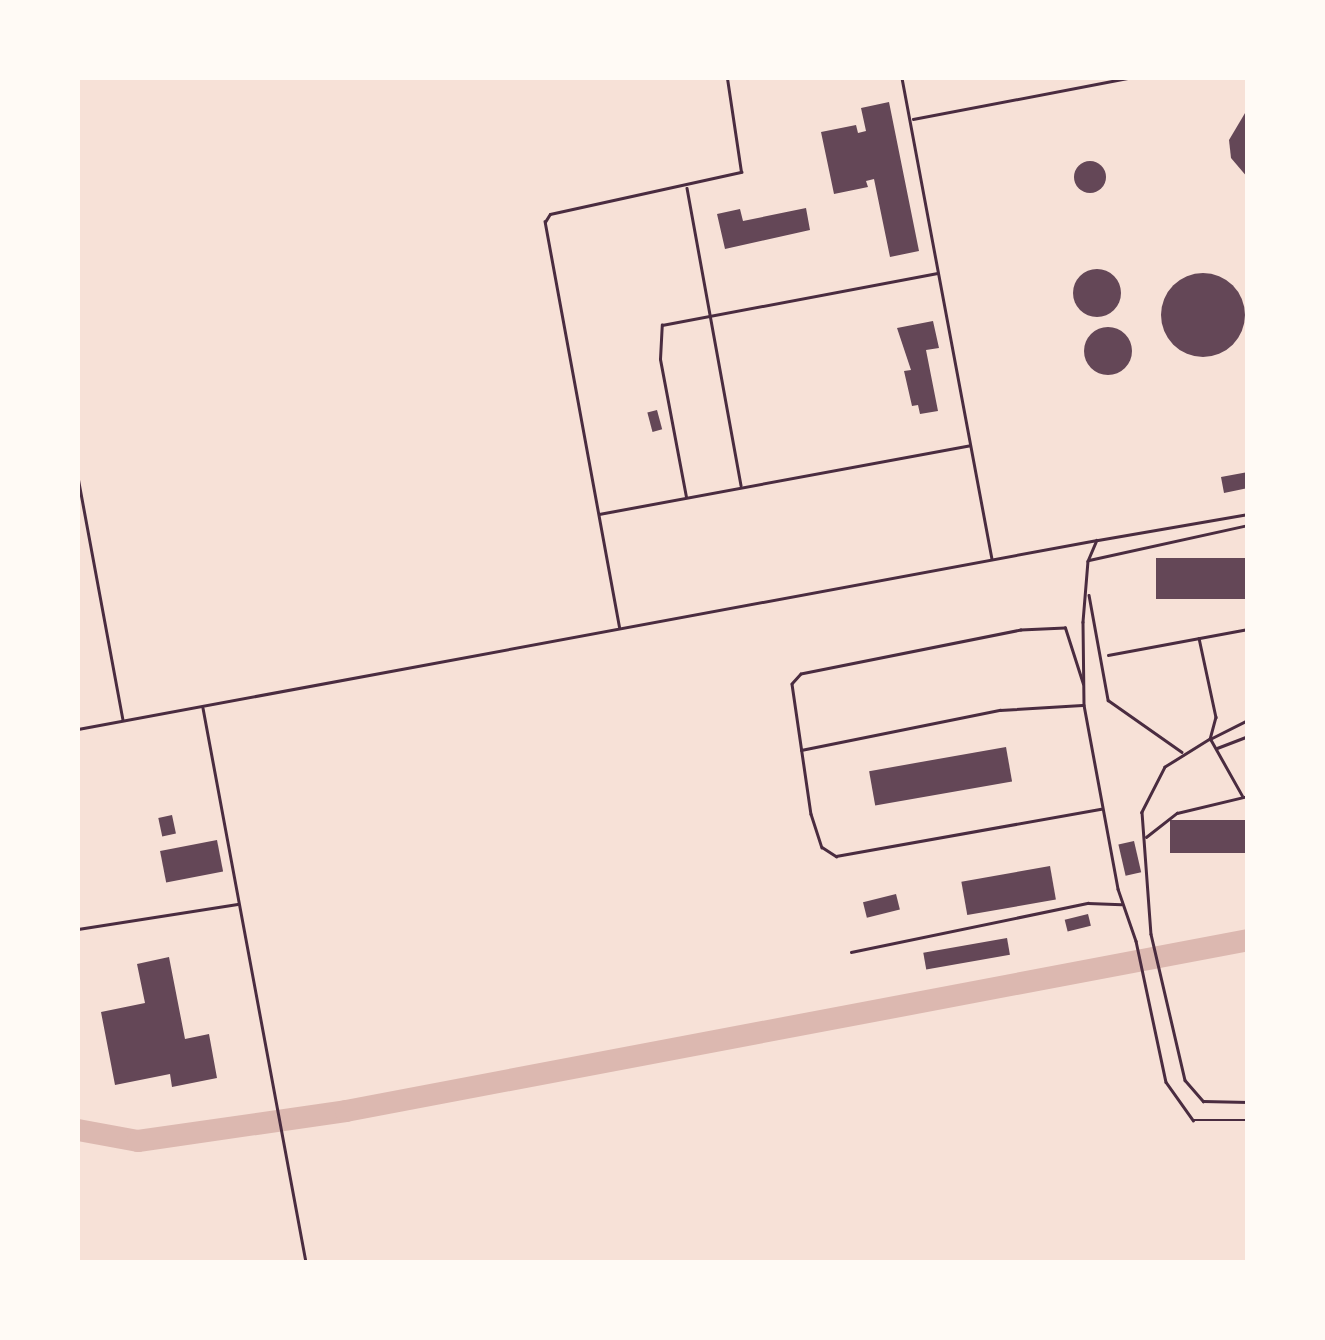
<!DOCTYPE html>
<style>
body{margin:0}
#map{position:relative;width:1325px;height:1340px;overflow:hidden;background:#f7e1d7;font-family:"Noto Sans",sans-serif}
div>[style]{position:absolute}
.river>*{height:22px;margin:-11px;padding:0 11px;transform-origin:11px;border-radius:11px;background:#dcb8b0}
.building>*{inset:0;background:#644757;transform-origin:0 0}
.round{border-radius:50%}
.service>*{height:2.5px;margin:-1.25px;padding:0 1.25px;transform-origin:1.25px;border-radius:1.25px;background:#4a2c40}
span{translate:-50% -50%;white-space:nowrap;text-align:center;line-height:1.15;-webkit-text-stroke:8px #fffaf5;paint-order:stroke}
.frame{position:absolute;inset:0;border:80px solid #fffaf5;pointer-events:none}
</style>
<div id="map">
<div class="river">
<i style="left:78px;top:1130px;width:61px;rotate:10.4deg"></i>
<i style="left:138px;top:1141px;width:210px;rotate:-8.2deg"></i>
<i style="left:346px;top:1111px;width:918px;rotate:-10.73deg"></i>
</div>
<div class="building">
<i style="clip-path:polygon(889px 102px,919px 251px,890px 257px,874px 179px,866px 181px,868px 187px,834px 194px,821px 132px,856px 125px,858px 133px,866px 131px,861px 108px)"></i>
<i style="clip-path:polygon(1248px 108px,1248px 178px,1231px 158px,1229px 140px)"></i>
<i class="round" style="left:1074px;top:161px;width:32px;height:32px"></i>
<i style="clip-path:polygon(806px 208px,810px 230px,725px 249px,717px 214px,740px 209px,743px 221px)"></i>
<i class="round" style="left:1073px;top:269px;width:48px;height:48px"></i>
<i class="round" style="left:1161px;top:273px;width:84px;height:84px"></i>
<i style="clip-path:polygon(933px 321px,939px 348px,926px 350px,938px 411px,920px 414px,918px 405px,912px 406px,904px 371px,911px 370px,897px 328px)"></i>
<i class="round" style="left:1084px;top:327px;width:48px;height:48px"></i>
<i style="left:657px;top:410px;width:20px;height:10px;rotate:75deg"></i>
<i style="clip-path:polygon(1248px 472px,1248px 488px,1224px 493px,1221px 477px)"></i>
<i style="left:1248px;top:558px;width:41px;height:92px;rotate:90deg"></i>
<i style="left:1006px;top:747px;width:35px;height:139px;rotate:80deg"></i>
<i style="left:172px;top:815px;width:19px;height:14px;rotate:78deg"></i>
<i style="left:1248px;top:820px;width:33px;height:78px;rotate:90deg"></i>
<i style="left:217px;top:840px;width:32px;height:58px;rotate:79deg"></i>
<i style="left:1134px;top:841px;width:32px;height:16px;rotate:77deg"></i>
<i style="left:1050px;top:866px;width:34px;height:90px;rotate:80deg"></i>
<i style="left:896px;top:894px;width:16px;height:34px;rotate:76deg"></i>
<i style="left:1088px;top:914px;width:12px;height:24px;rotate:76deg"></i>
<i style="left:1007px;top:938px;width:17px;height:85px;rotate:80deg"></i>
<i style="clip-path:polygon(169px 957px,185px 1039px,209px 1034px,217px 1078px,172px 1087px,170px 1074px,115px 1085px,101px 1012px,145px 1003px,137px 964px)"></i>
</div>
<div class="service">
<i style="left:902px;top:78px;width:488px;rotate:79.4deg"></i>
<i style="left:913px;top:119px;width:218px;rotate:-10.8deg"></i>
<i style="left:687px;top:188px;width:302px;rotate:79.7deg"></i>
<i style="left:78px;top:477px;width:246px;rotate:79.5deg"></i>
<i style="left:686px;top:497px;width:140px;rotate:-100.7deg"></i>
<i style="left:660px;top:359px;width:34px;rotate:-87deg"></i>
<i style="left:662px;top:325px;width:280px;rotate:-10.7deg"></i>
<i style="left:599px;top:514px;width:377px;rotate:-10.5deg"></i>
<i style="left:1098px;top:540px;width:152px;rotate:-9.8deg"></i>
<i style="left:1089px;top:560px;width:163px;rotate:-12.4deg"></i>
<i style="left:1089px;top:595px;width:107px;rotate:79.7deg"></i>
<i style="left:1108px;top:700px;width:90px;rotate:35.1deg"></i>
<i style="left:619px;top:627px;width:412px;rotate:-100.4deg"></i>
<i style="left:545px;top:222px;width:9px;rotate:-58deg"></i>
<i style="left:550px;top:214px;width:196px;rotate:-12.4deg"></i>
<i style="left:741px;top:172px;width:95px;rotate:-98.5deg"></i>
<i style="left:1199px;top:638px;width:81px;rotate:77.9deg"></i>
<i style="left:1216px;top:717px;width:23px;rotate:105deg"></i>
<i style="left:1210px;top:739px;width:53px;rotate:148.1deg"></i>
<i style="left:1165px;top:767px;width:51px;rotate:117.1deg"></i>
<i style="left:1142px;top:812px;width:122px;rotate:85.8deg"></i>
<i style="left:1151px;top:934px;width:150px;rotate:76.9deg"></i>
<i style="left:1185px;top:1080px;width:28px;rotate:49deg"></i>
<i style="left:1203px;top:1101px;width:45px;rotate:1.3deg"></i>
<i style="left:1108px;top:655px;width:142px;rotate:-10.5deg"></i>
<i style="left:1083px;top:684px;width:59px;rotate:-107.8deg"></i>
<i style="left:1065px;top:628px;width:44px;rotate:177.4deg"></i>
<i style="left:1021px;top:630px;width:224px;rotate:168.7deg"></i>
<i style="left:801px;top:674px;width:13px;rotate:132deg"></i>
<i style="left:792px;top:684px;width:131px;rotate:81.7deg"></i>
<i style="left:811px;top:814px;width:35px;rotate:72deg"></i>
<i style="left:822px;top:847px;width:17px;rotate:33deg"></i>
<i style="left:836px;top:856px;width:269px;rotate:-10.1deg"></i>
<i style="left:203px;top:708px;width:563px;rotate:79.47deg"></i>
<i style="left:78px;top:729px;width:1036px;rotate:-10.51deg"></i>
<i style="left:1097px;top:540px;width:23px;rotate:113deg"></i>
<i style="left:1088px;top:561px;width:61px;rotate:94.7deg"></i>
<i style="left:1083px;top:622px;width:83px;rotate:89.3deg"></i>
<i style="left:1084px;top:705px;width:187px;rotate:79.5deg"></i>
<i style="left:1118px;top:889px;width:55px;rotate:70.9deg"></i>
<i style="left:1136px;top:941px;width:144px;rotate:78deg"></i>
<i style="left:1166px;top:1082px;width:47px;rotate:54.6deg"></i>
<i style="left:1193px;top:1120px;width:55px"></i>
<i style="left:1217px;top:748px;width:33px;rotate:-21deg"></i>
<i style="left:801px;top:750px;width:203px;rotate:-11.4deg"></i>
<i style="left:1000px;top:710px;width:82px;rotate:-3.5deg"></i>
<i style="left:1242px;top:796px;width:65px;rotate:-119.3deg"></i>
<i style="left:1210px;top:739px;width:42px;rotate:-26.6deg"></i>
<i style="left:1146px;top:837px;width:39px;rotate:-38deg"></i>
<i style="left:1177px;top:813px;width:73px;rotate:-13.5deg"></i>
<i style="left:78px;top:929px;width:161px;rotate:-8.9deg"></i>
<i style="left:851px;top:952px;width:242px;rotate:-11.7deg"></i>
<i style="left:1088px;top:903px;width:33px;rotate:2deg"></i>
</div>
<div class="frame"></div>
</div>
